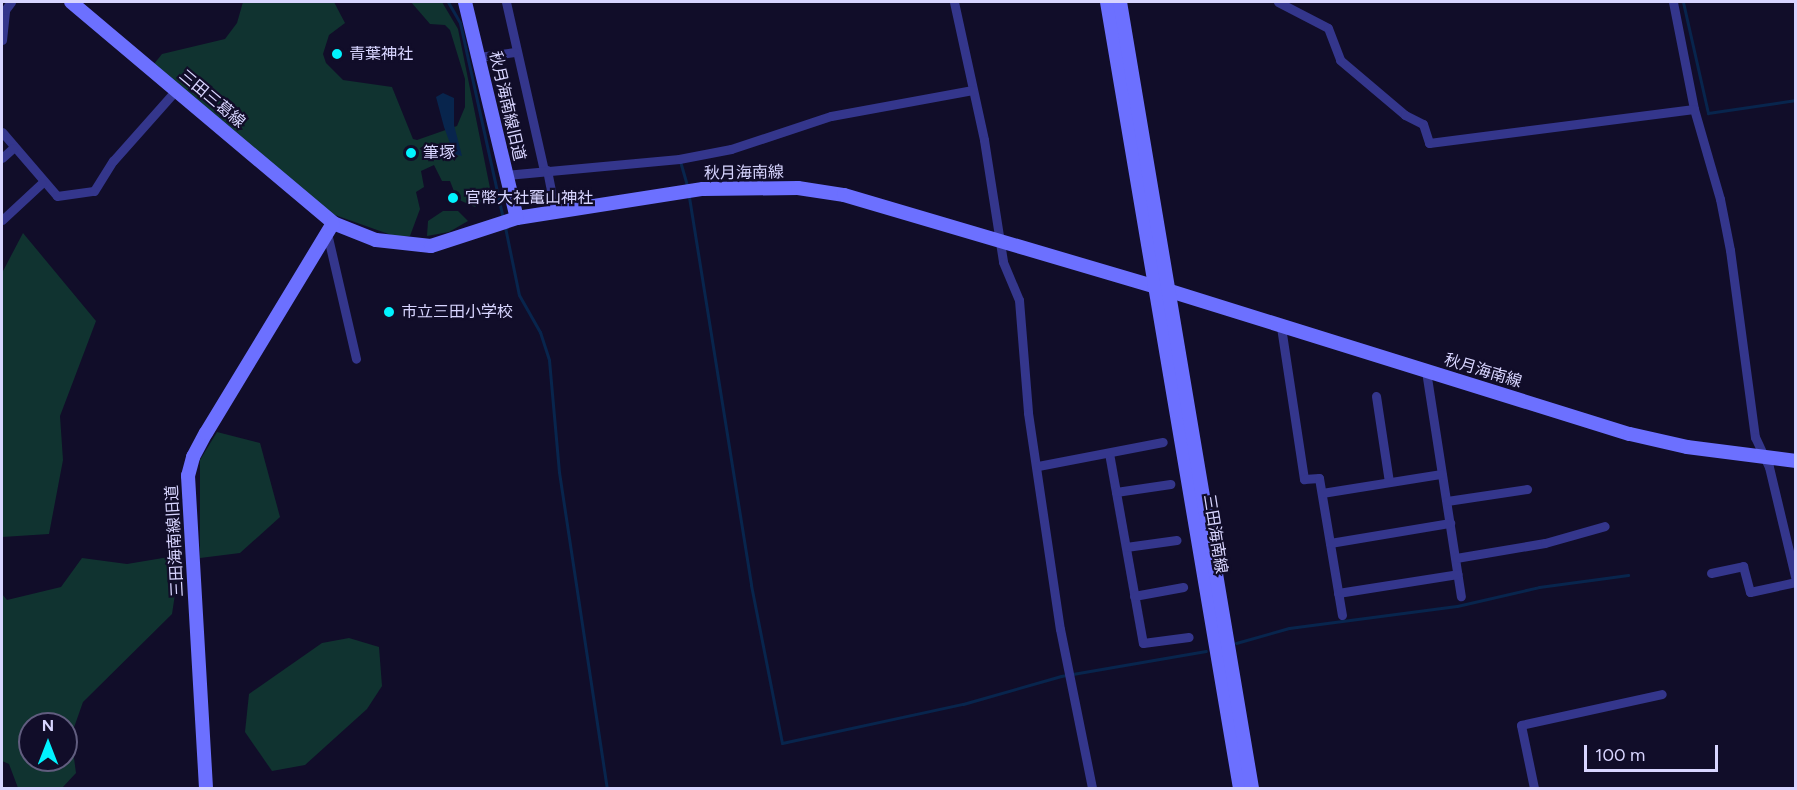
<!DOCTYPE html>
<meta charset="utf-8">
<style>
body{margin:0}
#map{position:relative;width:1797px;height:790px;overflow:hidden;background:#110d29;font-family:Figtree,"Noto Sans JP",sans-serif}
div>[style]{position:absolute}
.green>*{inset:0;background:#103330}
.water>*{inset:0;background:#08254d}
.stream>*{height:3px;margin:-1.5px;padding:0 1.5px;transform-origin:1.5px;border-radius:1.5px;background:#08254d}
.street>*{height:9px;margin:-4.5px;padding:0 4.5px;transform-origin:4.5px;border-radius:4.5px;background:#34368c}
.secondary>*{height:14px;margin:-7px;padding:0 7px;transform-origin:7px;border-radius:7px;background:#6c70ff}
.dots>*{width:16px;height:16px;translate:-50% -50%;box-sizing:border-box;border:3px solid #110d29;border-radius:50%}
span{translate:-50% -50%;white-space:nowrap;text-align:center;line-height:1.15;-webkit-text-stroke:4.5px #110d29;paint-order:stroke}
.poi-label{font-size:16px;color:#d8d5ff}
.left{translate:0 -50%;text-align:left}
.street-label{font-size:16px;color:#d8d5ff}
.frame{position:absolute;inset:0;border:3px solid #d8d5ff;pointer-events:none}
.north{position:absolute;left:18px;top:712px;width:60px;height:60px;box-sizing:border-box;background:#110d29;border:2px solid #615d7f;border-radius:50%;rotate:0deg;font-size:16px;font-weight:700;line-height:24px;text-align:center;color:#d8d5ff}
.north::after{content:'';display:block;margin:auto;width:21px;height:27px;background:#01f3ff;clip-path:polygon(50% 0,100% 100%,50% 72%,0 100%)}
.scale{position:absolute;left:1584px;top:745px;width:134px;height:27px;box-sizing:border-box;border:3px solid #d8d5ff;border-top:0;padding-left:8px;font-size:18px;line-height:21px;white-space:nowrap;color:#d8d5ff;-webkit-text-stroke:4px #110d29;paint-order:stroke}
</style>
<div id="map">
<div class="green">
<i style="clip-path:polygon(243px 2px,334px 2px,345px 23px,329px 35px,323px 54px,326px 63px,343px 80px,392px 87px,413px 139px,417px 140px,457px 126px,465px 107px,465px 79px,450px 30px,445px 25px,430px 24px,411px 2px,442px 2px,458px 29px,491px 193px,475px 207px,457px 199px,450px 181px,442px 181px,434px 165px,421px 171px,424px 187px,416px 192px,420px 209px,410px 236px,397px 237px,332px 214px,154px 64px,162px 54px,225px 39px,237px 23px)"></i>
<i style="clip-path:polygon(443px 211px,458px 211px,468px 221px,449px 232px,427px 236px,428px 221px)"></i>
<i style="clip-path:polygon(23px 233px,96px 321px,60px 416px,63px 460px,49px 534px,2px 537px,2px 273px)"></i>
<i style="clip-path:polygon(217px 432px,260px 443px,280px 517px,240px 553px,200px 558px,200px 460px)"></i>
<i style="clip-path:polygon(evenodd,82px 558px,127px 564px,163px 558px,180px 561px,172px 614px,83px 702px,71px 736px,76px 773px,62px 788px,18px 788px,9px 764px,2px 761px,2px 594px,7px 600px,61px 587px,82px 558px,30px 724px,66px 724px,66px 760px,30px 760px,30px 724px)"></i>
<i style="clip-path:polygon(349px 638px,379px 647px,382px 686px,367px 709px,305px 765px,272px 771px,245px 732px,249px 694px,322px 643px)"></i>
</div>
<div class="water">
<i style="clip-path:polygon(443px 93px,454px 98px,454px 125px,462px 156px,454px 154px,444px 127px,436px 97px)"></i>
</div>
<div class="stream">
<i style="left:448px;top:2px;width:24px;rotate:60deg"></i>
<i style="left:460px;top:23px;width:200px;rotate:77.6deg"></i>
<i style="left:1683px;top:2px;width:114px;rotate:77.3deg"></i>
<i style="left:1708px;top:113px;width:89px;rotate:-8.4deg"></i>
<i style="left:680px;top:161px;width:25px;rotate:74deg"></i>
<i style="left:689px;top:197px;width:393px;rotate:80.9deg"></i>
<i style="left:751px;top:585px;width:161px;rotate:78.9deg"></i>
<i style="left:782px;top:743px;width:185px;rotate:-12.2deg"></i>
<i style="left:963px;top:704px;width:102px;rotate:-15.9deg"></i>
<i style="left:1061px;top:676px;width:147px;rotate:-9.8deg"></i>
<i style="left:505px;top:227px;width:69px;rotate:78.4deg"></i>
<i style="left:519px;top:295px;width:43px;rotate:60.4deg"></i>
<i style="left:540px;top:332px;width:29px;rotate:72deg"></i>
<i style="left:549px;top:360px;width:112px;rotate:84.9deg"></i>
<i style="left:559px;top:472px;width:320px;rotate:81.4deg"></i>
<i style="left:1236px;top:643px;width:55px;rotate:-15.8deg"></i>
<i style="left:1289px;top:628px;width:169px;rotate:-7.5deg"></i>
<i style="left:1457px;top:606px;width:84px;rotate:-13deg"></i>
<i style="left:1539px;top:587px;width:90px;rotate:-7.7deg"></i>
</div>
<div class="street">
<i style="left:506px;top:2px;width:172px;rotate:77.3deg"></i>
<i style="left:954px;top:2px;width:141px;rotate:77.7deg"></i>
<i style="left:984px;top:140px;width:123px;rotate:81.1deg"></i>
<i style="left:1003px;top:262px;width:41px;rotate:67.2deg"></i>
<i style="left:1019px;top:300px;width:113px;rotate:85.4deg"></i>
<i style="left:1028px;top:413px;width:218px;rotate:81.6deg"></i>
<i style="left:1060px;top:629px;width:162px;rotate:78.6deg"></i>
<i style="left:1278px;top:2px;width:56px;rotate:27.5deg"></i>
<i style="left:1328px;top:28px;width:34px;rotate:69deg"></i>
<i style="left:1340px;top:60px;width:85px;rotate:40.2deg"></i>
<i style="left:1405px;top:115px;width:20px;rotate:27deg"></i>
<i style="left:1423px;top:124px;width:20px;rotate:72deg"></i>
<i style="left:1429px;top:143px;width:267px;rotate:-7.3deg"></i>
<i style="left:1673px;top:2px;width:109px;rotate:78.9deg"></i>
<i style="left:1694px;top:109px;width:94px;rotate:73.9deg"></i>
<i style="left:1720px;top:199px;width:52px;rotate:78.9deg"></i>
<i style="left:1730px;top:250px;width:189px;rotate:82.4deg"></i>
<i style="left:1755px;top:437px;width:33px;rotate:65deg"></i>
<i style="left:1769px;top:467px;width:116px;rotate:76.6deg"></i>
<i style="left:2px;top:40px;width:30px;rotate:-84deg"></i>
<i style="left:5px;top:10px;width:10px;rotate:-53deg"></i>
<i style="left:479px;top:57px;width:36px;rotate:-8deg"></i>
<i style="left:2px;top:132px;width:84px;rotate:49.3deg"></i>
<i style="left:57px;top:196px;width:37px;rotate:-8deg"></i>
<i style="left:94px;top:191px;width:36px;rotate:-58deg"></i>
<i style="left:113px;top:161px;width:95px;rotate:-48.4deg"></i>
<i style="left:2px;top:158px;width:15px;rotate:-42deg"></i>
<i style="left:547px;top:170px;width:42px;rotate:79deg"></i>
<i style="left:506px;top:175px;width:174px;rotate:-5.3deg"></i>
<i style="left:679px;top:159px;width:53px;rotate:-10.9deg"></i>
<i style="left:731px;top:149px;width:105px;rotate:-18.3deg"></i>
<i style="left:831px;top:116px;width:144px;rotate:-10.4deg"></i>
<i style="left:2px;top:220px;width:54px;rotate:-42.8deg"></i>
<i style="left:327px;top:233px;width:129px;rotate:77deg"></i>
<i style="left:1281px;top:327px;width:154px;rotate:81.4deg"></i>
<i style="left:1304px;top:479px;width:15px;rotate:-4deg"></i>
<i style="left:1319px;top:478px;width:139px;rotate:80.5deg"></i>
<i style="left:1426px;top:371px;width:228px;rotate:81.2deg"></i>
<i style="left:1376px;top:396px;width:87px;rotate:81.4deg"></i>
<i style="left:1109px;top:453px;width:193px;rotate:79.9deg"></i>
<i style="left:1143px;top:643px;width:46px;rotate:-7.4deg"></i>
<i style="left:1038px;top:466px;width:127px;rotate:-10.9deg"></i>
<i style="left:1116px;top:492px;width:55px;rotate:-8.4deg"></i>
<i style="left:1322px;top:493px;width:121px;rotate:-9.1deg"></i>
<i style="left:1447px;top:501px;width:81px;rotate:-8.5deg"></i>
<i style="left:1330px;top:543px;width:122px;rotate:-9.5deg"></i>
<i style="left:1126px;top:547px;width:51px;rotate:-7.8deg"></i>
<i style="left:1456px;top:558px;width:90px;rotate:-9.6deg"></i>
<i style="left:1545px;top:543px;width:62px;rotate:-15.8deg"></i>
<i style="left:1711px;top:573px;width:33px;rotate:-12deg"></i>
<i style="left:1743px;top:566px;width:27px;rotate:75deg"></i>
<i style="left:1750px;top:592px;width:47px;rotate:-12.3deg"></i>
<i style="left:1338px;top:593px;width:121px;rotate:-9deg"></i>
<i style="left:1134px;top:596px;width:50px;rotate:-10.4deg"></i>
<i style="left:1534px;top:788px;width:64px;rotate:-101.7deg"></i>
<i style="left:1521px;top:725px;width:144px;rotate:-12.4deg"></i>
</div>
<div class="secondary">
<i style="left:71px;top:2px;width:343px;rotate:40.1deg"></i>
<i style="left:333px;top:223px;width:46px;rotate:21.6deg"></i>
<i style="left:376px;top:240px;width:55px;rotate:6.2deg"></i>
<i style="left:431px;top:246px;width:90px;rotate:-18deg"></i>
<i style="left:517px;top:218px;width:188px;rotate:-8.9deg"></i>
<i style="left:703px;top:189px;width:95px;rotate:-0.6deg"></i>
<i style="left:798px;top:188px;width:47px;rotate:8.7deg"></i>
<i style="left:844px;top:195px;width:323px;rotate:16.4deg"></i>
<i style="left:1154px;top:286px;width:498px;rotate:17.3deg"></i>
<i style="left:1630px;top:434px;width:58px;rotate:12.8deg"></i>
<i style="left:1687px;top:447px;width:110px;rotate:7.3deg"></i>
<i style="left:465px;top:2px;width:222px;rotate:76.5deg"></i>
<i style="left:1107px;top:2px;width:797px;rotate:80.4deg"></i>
<i style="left:1120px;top:2px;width:797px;rotate:80.47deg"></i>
<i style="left:206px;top:788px;width:313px;rotate:-93.3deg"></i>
<i style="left:188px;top:476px;width:20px;rotate:-75deg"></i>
<i style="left:193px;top:457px;width:27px;rotate:-62deg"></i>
<i style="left:206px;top:433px;width:245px;rotate:-58.8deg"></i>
</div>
<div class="dots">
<i style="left:337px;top:54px;background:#01f3ff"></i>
<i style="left:411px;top:153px;background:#01f3ff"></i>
<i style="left:453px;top:198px;background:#01f3ff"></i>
<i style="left:389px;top:312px;background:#01f3ff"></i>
</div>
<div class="poi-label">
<span class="left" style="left:349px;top:54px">青葉神社</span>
<span class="left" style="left:423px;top:153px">筆塚</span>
<span class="left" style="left:465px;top:198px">官幣大社竃山神社</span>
<span class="left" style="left:401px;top:312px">市立三田小学校</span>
</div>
<div class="street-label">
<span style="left:212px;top:99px;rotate:40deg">三田三葛線</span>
<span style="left:507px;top:106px;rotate:77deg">秋月海南線旧道</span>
<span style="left:744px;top:173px;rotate:-1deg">秋月海南線</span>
<span style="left:1483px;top:371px;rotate:17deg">秋月海南線</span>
<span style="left:1215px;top:534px;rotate:81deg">三田海南線</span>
<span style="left:175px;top:541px;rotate:-93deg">三田海南線旧道</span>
</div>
<div class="frame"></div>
<div class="north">N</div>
<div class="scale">100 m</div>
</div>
